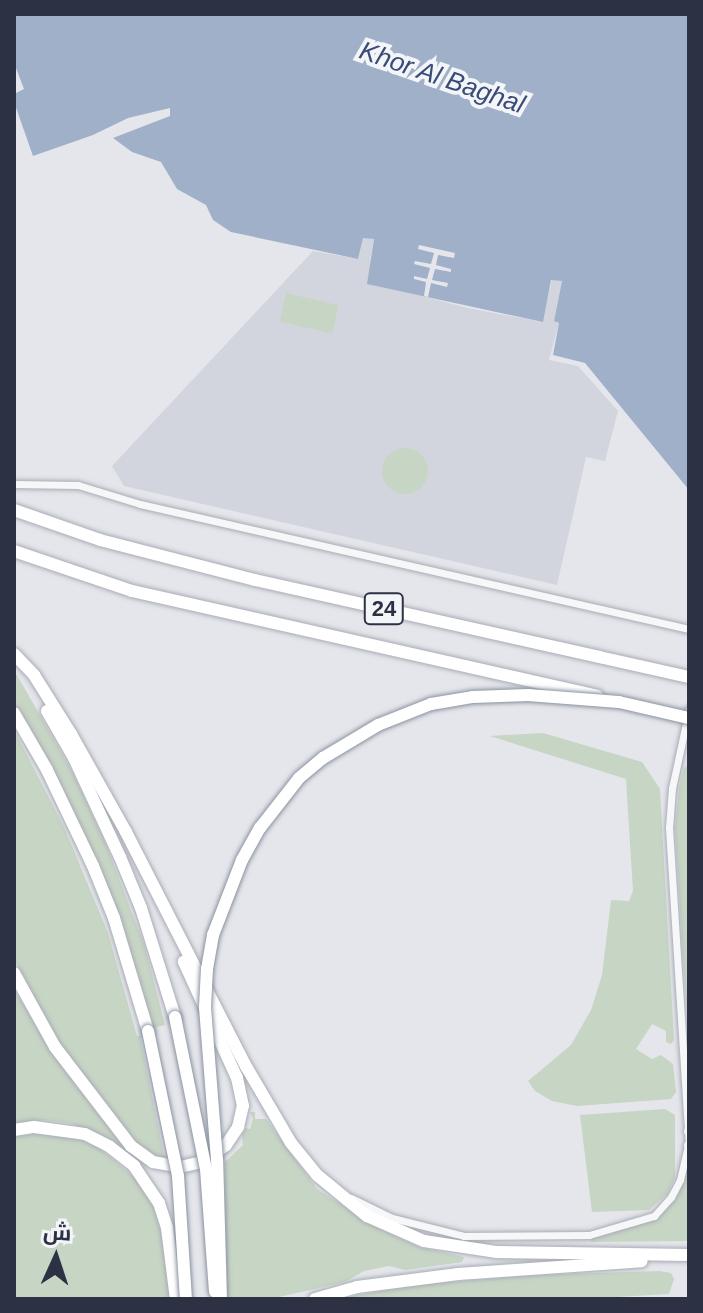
<!DOCTYPE html>
<meta charset="utf-8">
<style>
body{margin:0}
#map{position:relative;width:703px;height:1313px;overflow:hidden;background:#e4e6eb;font-family:Helvetica,Cairo,sans-serif}
div>[style]{position:absolute}
.built>*{inset:0;background:#d2d5dd}
.green>*{inset:0;background:#c7d5c5;transform-origin:0 0}
.round{border-radius:50%}
.water>*{inset:0;background:#a0b0c9}
.pier>*{inset:0;background:#e4e6eb}
.roads{filter:drop-shadow(0 0 2px #a9acb5) drop-shadow(0 0 2px #a9acb5)}
.minor>*{height:7px;margin:-3.5px;padding:0 3.5px;transform-origin:3.5px;border-radius:3.5px;background:#f6f7f9}
.tertiary>*{height:9px;margin:-4.5px;padding:0 4.5px;transform-origin:4.5px;border-radius:4.5px;background:#f6f7f9}
.trunk>*{height:12px;margin:-6px;padding:0 6px;transform-origin:6px;border-radius:6px;background:#fff}
.motorway>*{height:12px;margin:-6px;padding:0 6px;transform-origin:6px;border-radius:6px;background:#fff}
.bridges{filter:drop-shadow(0 0 2px #8b92a1) drop-shadow(0 0 2px #8b92a1)}
.trunk-bridge>*{height:12px;margin:-6px;padding:0 6px;transform-origin:6px;border-radius:6px;background:#fff}
.motorway-bridge>*{height:12px;margin:-6px;padding:0 6px;transform-origin:6px;border-radius:6px;background:#fff}
span{translate:-50% -50%;white-space:nowrap;text-align:center;line-height:1.15;-webkit-text-stroke:8px #f3f5f8;paint-order:stroke}
.shield-label span{padding:2px 6px;background:#f3f5f8;border:2px solid;border-radius:6px;-webkit-text-stroke-width:0}
.shield-label{font-size:22px;color:#2c3243;font-weight:700}
.water-label{font-size:26px;color:#374c76;font-style:italic}
.frame{position:absolute;inset:0;border:16px solid #2c3243;pointer-events:none}
.north{position:absolute;left:16px;top:1217px;width:80px;height:80px;-webkit-text-stroke:6px #f3f5f8;paint-order:stroke;rotate:3deg;font-size:22px;font-weight:700;line-height:32px;text-align:center;color:#2c3243}
.north::after{content:'';display:block;margin:auto;width:28px;height:36px;background:#2c3243;clip-path:polygon(50% 0,100% 100%,50% 72%,0 100%)}
</style>
<div id="map">
<div class="built">
<i style="clip-path:polygon(363px 237px,374px 239px,370px 260px,395px 289px,468px 308px,542px 322px,552px 279px,562px 281px,554px 321px,559px 323px,549px 360px,578px 366px,618px 411px,605px 461px,586px 457px,557px 585px,124px 486px,112px 466px,313px 251px,358px 259px)"></i>
</div>
<div class="green">
<i style="left:286px;top:293px;width:54px;height:29px;rotate:13deg"></i>
<i class="round" style="left:382px;top:448px;width:46px;height:46px"></i>
<i style="clip-path:polygon(14px 670px,72px 771px,105px 842px,145px 947px,165px 1025px,146px 1030px,116px 920px,14px 707px)"></i>
<i style="clip-path:polygon(14px 730px,64px 827px,108px 933px,137px 1036px,140px 1036px,165px 1161px,139px 1148px,59px 1043px,14px 959px)"></i>
<i style="clip-path:polygon(543px 733px,642px 762px,660px 789px,674px 1040px,671px 1044px,666px 1042px,666px 1031px,652px 1024px,636px 1049px,652px 1059px,661px 1055px,673px 1064px,676px 1092px,671px 1099px,577px 1106px,552px 1101px,535px 1091px,528px 1081px,571px 1045px,591px 1010px,602px 975px,611px 900px,629px 901px,633px 891px,626px 779px,490px 736px)"></i>
<i style="clip-path:polygon(689px 764px,689px 1048px,675px 828px,679px 788px,684px 768px)"></i>
<i style="clip-path:polygon(14px 989px,50px 1049px,128px 1151px,100px 1134px,69px 1123px,45px 1120px,14px 1123px)"></i>
<i style="clip-path:polygon(665px 1109px,675px 1115px,675px 1178px,667px 1194px,649px 1210px,592px 1212px,580px 1115px)"></i>
<i style="clip-path:polygon(250px 1112px,255px 1112px,255px 1119px,266px 1119px,317px 1189px,378px 1228px,419px 1247px,464px 1257px,462px 1262px,405px 1270px,389px 1266px,364px 1271px,345px 1282px,270px 1299px,226px 1299px,225px 1162px,243px 1145px,242px 1135px,245px 1128px,250px 1129px,253px 1119px)"></i>
<i style="clip-path:polygon(46px 1133px,78px 1139px,99px 1148px,135px 1178px,154px 1207px,161px 1231px,170px 1299px,14px 1299px,14px 1136px)"></i>
<i style="clip-path:polygon(689px 1167px,689px 1241px,591px 1242px,590px 1238px,656px 1220px,675px 1199px,685px 1168px)"></i>
<i style="clip-path:polygon(660px 1271px,671px 1273px,674px 1279px,669px 1294px,581px 1299px,336px 1299px,416px 1285px,531px 1275px)"></i>
</div>
<div class="water">
<i style="clip-path:polygon(14px 14px,689px 14px,689px 490px,585px 363px,553px 355px,559px 323px,554px 321px,562px 281px,551px 280px,543px 322px,367px 284px,374px 239px,363px 238px,358px 259px,231px 232px,213px 220px,206px 205px,177px 189px,161px 162px,132px 152px,113px 138px,170px 116px,170px 108px,128px 118px,93px 135px,33px 156px,14px 102px,14px 94px,24px 89px,14px 63px)"></i>
</div>
<div class="pier">
<i style="clip-path:polygon(419px 245px,455px 253px,454px 258px,438px 255px,436px 265px,451px 269px,451px 272px,435px 269px,432px 280px,448px 283px,447px 287px,431px 283px,428px 297px,424px 296px,426px 282px,414px 279px,414px 276px,427px 279px,430px 268px,414px 264px,415px 261px,431px 264px,434px 253px,418px 249px)"></i>
</div>
<div class="roads">
<div class="minor">
<i style="left:14px;top:484px;width:64px;rotate:0.9deg"></i>
<i style="left:78px;top:485px;width:65px;rotate:17deg"></i>
<i style="left:140px;top:504px;width:563px;rotate:12.83deg"></i>
<i style="left:689px;top:709px;width:81px;rotate:102.1deg"></i>
<i style="left:672px;top:788px;width:40px;rotate:94.3deg"></i>
<i style="left:669px;top:828px;width:320px;rotate:86.4deg"></i>
<i style="left:351px;top:1198px;width:46px;rotate:26deg"></i>
<i style="left:392px;top:1218px;width:74px;rotate:14deg"></i>
<i style="left:464px;top:1236px;width:125px;rotate:-0.5deg"></i>
<i style="left:589px;top:1235px;width:68px;rotate:-16.3deg"></i>
<i style="left:654px;top:1216px;width:25px;rotate:-48deg"></i>
<i style="left:671px;top:1197px;width:19px;rotate:-62deg"></i>
<i style="left:680px;top:1180px;width:36px;rotate:-77deg"></i>
</div>
<div class="tertiary">
<i style="left:688px;top:1131px;width:1px"></i>
<i style="left:688px;top:1145px;width:1px"></i>
</div>
<div class="trunk">
<i style="left:14px;top:654px;width:29px;rotate:46deg"></i>
<i style="left:34px;top:675px;width:70px;rotate:57.9deg"></i>
<i style="left:71px;top:734px;width:112px;rotate:60.7deg"></i>
<i style="left:126px;top:832px;width:265px;rotate:62.9deg"></i>
<i style="left:247px;top:1068px;width:87px;rotate:59.6deg"></i>
<i style="left:291px;top:1143px;width:41px;rotate:50.9deg"></i>
<i style="left:317px;top:1175px;width:65px;rotate:39.4deg"></i>
<i style="left:367px;top:1216px;width:62px;rotate:23.7deg"></i>
<i style="left:424px;top:1241px;width:74px;rotate:8.6deg"></i>
<i style="left:497px;top:1252px;width:192px;rotate:0.9deg"></i>
<i style="left:47px;top:711px;width:54px;rotate:60.1deg"></i>
<i style="left:74px;top:758px;width:109px;rotate:65.1deg"></i>
<i style="left:120px;top:857px;width:55px;rotate:67.6deg"></i>
<i style="left:141px;top:908px;width:114px;rotate:72.7deg"></i>
<i style="left:14px;top:713px;width:66px;rotate:59.9deg"></i>
<i style="left:47px;top:770px;width:106px;rotate:64.4deg"></i>
<i style="left:93px;top:866px;width:56px;rotate:68deg"></i>
<i style="left:114px;top:918px;width:118px;rotate:73.3deg"></i>
<i style="left:14px;top:973px;width:85px;rotate:61deg"></i>
<i style="left:55px;top:1047px;width:125px;rotate:52.5deg"></i>
<i style="left:131px;top:1146px;width:27px;rotate:36deg"></i>
<i style="left:153px;top:1162px;width:27px;rotate:10deg"></i>
<i style="left:180px;top:1167px;width:23px;rotate:-13deg"></i>
<i style="left:202px;top:1162px;width:29px;rotate:-35deg"></i>
<i style="left:226px;top:1145px;width:22px;rotate:-56deg"></i>
<i style="left:238px;top:1127px;width:22px;rotate:-77deg"></i>
<i style="left:243px;top:1106px;width:29px;rotate:-102deg"></i>
<i style="left:237px;top:1078px;width:128px;rotate:-114.6deg"></i>
<i style="left:14px;top:1130px;width:20px;rotate:-9deg"></i>
<i style="left:34px;top:1127px;width:51px;rotate:7.8deg"></i>
<i style="left:85px;top:1134px;width:28px;rotate:27deg"></i>
<i style="left:110px;top:1147px;width:31px;rotate:38deg"></i>
<i style="left:134px;top:1166px;width:45px;rotate:56deg"></i>
<i style="left:159px;top:1203px;width:26px;rotate:72deg"></i>
<i style="left:167px;top:1228px;width:72px;rotate:82.8deg"></i>
<i style="left:315px;top:1299px;width:44px;rotate:-15.9deg"></i>
<i style="left:357px;top:1287px;width:102px;rotate:-7.3deg"></i>
<i style="left:458px;top:1274px;width:184px;rotate:-4deg"></i>
</div>
<div class="motorway">
<i style="left:14px;top:510px;width:91px;rotate:19.2deg"></i>
<i style="left:100px;top:540px;width:160px;rotate:14.5deg"></i>
<i style="left:255px;top:580px;width:445px;rotate:12.6deg"></i>
<i style="left:14px;top:551px;width:125px;rotate:18.7deg"></i>
<i style="left:132px;top:591px;width:477px;rotate:12.7deg"></i>
</div>
</div>
<div class="bridges">
<div class="trunk-bridge">
<i style="left:175px;top:1017px;width:155px;rotate:78.5deg"></i>
<i style="left:206px;top:1169px;width:123px;rotate:85.8deg"></i>
<i style="left:148px;top:1031px;width:148px;rotate:78.3deg"></i>
<i style="left:178px;top:1176px;width:123px;rotate:86.3deg"></i>
</div>
<div class="motorway-bridge">
<i style="left:221px;top:1299px;width:139px;rotate:-91.6deg"></i>
<i style="left:217px;top:1160px;width:153px;rotate:-94.5deg"></i>
<i style="left:205px;top:1007px;width:38px;rotate:-87deg"></i>
<i style="left:207px;top:969px;width:35px;rotate:-80deg"></i>
<i style="left:213px;top:935px;width:80px;rotate:-68.9deg"></i>
<i style="left:242px;top:860px;width:37px;rotate:-61deg"></i>
<i style="left:260px;top:828px;width:63px;rotate:-52deg"></i>
<i style="left:299px;top:778px;width:31px;rotate:-40deg"></i>
<i style="left:323px;top:758px;width:64px;rotate:-31deg"></i>
<i style="left:378px;top:725px;width:57px;rotate:-21.6deg"></i>
<i style="left:431px;top:704px;width:43px;rotate:-9.5deg"></i>
<i style="left:473px;top:697px;width:55px;rotate:-2.1deg"></i>
<i style="left:528px;top:695px;width:91px;rotate:4.4deg"></i>
<i style="left:619px;top:702px;width:72px;rotate:12.9deg"></i>
</div>
</div>
<div class="shield-label">
<span style="left:384px;top:609px">24</span>
</div>
<div class="water-label">
<span style="left:442px;top:78px;rotate:19deg">Khor Al Baghal</span>
</div>
<div class="frame"></div>
<div class="north">ش</div>
</div>
